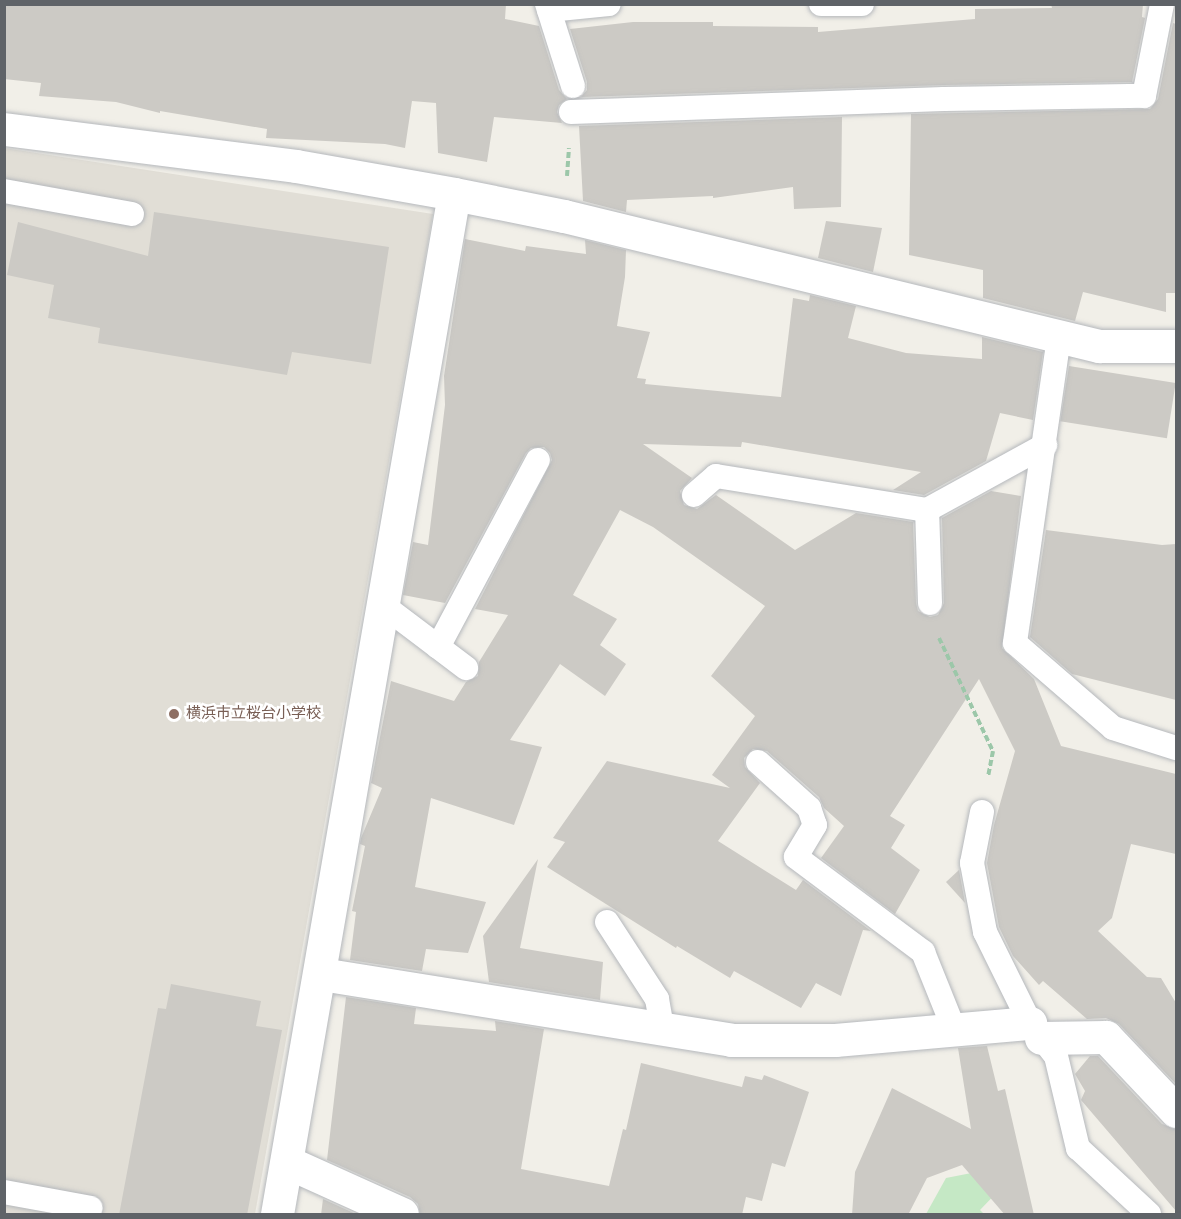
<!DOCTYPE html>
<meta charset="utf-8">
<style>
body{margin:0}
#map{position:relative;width:1181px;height:1219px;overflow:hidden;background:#f1efe8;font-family:"Fira Sans","Noto Sans JP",sans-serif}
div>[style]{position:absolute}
.education>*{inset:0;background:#e1ded6}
.green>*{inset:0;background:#c5e8c5}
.building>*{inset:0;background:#cccac5;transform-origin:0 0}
.path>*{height:4px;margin-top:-2px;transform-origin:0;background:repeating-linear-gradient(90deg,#9cc7a9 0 6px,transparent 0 9px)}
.roads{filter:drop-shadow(0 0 2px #b5b8bc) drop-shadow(0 0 2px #b5b8bc)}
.lane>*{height:24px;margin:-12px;padding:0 12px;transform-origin:12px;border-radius:12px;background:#fff}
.street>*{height:33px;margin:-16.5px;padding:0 16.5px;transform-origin:16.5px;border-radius:16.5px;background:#fff}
.dots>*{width:16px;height:16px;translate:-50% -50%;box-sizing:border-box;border:3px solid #fff;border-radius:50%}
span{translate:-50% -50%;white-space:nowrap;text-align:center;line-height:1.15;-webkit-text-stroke:5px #fff;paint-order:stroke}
.education-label{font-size:15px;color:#785e54}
.left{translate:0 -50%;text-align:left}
.frame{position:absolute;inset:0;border:6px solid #5f6368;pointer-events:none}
</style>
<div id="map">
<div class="education">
<i style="clip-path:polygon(4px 148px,433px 214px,255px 1214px,5px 1214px)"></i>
</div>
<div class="green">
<i style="clip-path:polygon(997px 1168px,1004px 1185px,980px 1210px,984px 1214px,926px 1214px,946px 1178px)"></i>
</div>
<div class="building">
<i style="clip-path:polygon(4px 4px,506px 4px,505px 19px,539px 26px,559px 90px,567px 99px,559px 105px,557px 112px,562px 123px,494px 117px,487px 162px,438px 153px,436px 103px,412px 101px,405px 148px,385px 144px,266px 138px,267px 129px,160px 111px,160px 113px,116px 102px,39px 96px,41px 83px,4px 79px)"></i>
<i style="clip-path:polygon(1051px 4px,1143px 4px,1142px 17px,1145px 18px,1132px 82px,944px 85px,581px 97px,587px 90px,587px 82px,570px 29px,633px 22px,713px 22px,713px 26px,818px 27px,818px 32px,975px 19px,975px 9px,1052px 8px)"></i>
<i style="clip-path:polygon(1173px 23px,1176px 24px,1176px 293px,1166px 293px,1166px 312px,1083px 292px,1075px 321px,983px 298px,983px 270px,909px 255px,911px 114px,1150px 109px,1158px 99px)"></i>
<i style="clip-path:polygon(842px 117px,841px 207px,794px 209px,793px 187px,713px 198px,713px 196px,627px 200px,626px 212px,583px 201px,579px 126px)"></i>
<i style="clip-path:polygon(154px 212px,389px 247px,371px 364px,292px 352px,287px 375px,98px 343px,100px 328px,48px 318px,54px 285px,7px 275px,18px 222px,148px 256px)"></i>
<i style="clip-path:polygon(826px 221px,882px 228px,873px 272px,818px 258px)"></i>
<i style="clip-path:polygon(465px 239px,525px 251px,526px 246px,586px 254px,585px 240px,626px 250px,625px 277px,617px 326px,650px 332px,637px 378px,646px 379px,645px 384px,781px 397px,793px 298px,809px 301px,810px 295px,856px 306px,848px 338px,906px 353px,982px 359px,982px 337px,1043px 352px,1033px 420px,1000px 413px,986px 461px,924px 495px,893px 490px,921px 472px,742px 442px,741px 447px,643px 444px,692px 478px,680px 491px,684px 505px,697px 509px,716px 495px,795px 550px,856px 513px,913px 522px,916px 603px,918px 611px,930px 617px,938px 615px,944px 603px,942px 518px,991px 491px,1021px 496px,1002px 648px,1034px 679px,1061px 746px,1176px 774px,1176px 854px,1131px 844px,1112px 918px,1098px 931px,1147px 977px,1161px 978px,1176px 1003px,1176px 1084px,1119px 1024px,1106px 1018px,1087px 1019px,1043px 981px,1039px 985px,1013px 956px,999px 927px,987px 863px,994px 825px,1015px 751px,979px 679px,890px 816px,905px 825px,891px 848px,920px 870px,895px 914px,821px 858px,844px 826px,824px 808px,819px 797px,767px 751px,753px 749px,744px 758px,745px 767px,760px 783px,718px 841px,796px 890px,803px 880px,871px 931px,863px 930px,841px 996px,816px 983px,801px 1008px,734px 971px,730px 978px,677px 946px,676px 948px,547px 867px,565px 842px,553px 838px,607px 761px,730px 788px,712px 775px,755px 716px,711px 676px,765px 606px,653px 527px,620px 510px,573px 595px,617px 619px,600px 645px,626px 664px,605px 696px,560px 664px,510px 740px,542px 747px,514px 825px,431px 798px,415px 887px,486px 902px,468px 953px,426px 949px,422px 971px,350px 960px,356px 912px,352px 911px,365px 846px,360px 844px,361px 838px,382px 788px,371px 783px,391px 681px,454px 701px,466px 682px,478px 676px,479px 662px,508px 615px,475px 609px,552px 460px,550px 453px,544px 447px,531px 448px,526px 453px,445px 603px,403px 595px,413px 542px,428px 545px,445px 405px,444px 376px)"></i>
<i style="left:1069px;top:366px;width:108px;height:56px;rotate:9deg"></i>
<i style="clip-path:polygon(1046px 530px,1162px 545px,1176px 544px,1176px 700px,1072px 674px,1030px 637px)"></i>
<i style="clip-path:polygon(538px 859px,520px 948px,603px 962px,600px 1000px,489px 982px,483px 936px)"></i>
<i style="clip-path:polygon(959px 870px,965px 903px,946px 882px)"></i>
<i style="clip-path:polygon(171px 984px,261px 1001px,256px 1026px,282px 1030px,247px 1215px,119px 1215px,158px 1008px,166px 1009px)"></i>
<i style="clip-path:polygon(346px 997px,416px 1008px,414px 1024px,496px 1031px,495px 1021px,544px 1029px,521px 1169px,609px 1186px,623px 1129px,626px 1130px,641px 1063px,742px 1087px,745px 1076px,762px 1080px,764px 1075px,809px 1092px,785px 1167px,772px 1163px,762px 1201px,746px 1197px,742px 1215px,420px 1215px,418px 1204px,410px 1197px,327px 1160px)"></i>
<i style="clip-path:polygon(987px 1046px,998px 1091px,1005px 1089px,1034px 1215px,1005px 1215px,962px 1165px,927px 1178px,908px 1215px,852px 1215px,855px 1172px,892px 1088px,971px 1129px,958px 1048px)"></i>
<i style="clip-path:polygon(1090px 1056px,1098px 1056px,1162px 1124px,1176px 1129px,1176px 1211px,1081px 1100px,1085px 1091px,1075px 1074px)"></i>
<i style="clip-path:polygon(323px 1199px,358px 1215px,321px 1215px)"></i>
</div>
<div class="path">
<i style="left:567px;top:176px;width:28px;rotate:-86deg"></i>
<i style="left:939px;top:638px;width:125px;rotate:64.5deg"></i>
<i style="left:993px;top:751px;width:26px;rotate:101deg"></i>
</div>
<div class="roads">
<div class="lane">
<i style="left:547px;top:4px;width:86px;rotate:72.4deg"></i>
<i style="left:821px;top:4px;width:41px"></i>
<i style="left:549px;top:10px;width:60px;rotate:-5.7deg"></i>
<i style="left:571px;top:112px;width:373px;rotate:-2deg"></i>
<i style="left:944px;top:99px;width:200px;rotate:-0.9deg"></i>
<i style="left:1144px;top:96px;width:94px;rotate:-78.9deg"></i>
<i style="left:4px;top:191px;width:130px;rotate:10.2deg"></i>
<i style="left:1059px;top:337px;width:309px;rotate:98.2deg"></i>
<i style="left:1015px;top:643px;width:130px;rotate:40.9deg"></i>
<i style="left:1113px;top:728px;width:66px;rotate:17.6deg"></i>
<i style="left:694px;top:495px;width:29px;rotate:-41deg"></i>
<i style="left:716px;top:476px;width:214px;rotate:9.2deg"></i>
<i style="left:930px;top:603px;width:93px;rotate:-91.8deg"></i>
<i style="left:927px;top:510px;width:135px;rotate:-28.8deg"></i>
<i style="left:384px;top:606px;width:103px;rotate:37.1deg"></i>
<i style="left:438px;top:647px;width:212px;rotate:-61.9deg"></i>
<i style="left:758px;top:762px;width:69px;rotate:42deg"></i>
<i style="left:809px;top:808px;width:18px;rotate:71deg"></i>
<i style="left:815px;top:825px;width:37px;rotate:121deg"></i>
<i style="left:796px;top:857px;width:159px;rotate:36.8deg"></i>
<i style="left:923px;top:952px;width:83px;rotate:68.1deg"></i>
<i style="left:982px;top:812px;width:52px;rotate:101.1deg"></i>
<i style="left:972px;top:863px;width:70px;rotate:79.3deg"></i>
<i style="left:985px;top:932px;width:102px;rotate:63.7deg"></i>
<i style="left:1030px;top:1023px;width:42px;rotate:51.8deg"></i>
<i style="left:1056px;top:1056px;width:95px;rotate:76.6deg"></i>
<i style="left:1078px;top:1148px;width:97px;rotate:42.9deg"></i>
<i style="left:607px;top:922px;width:92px;rotate:57deg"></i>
<i style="left:657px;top:999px;width:29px;rotate:80deg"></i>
<i style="left:4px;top:1192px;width:88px;rotate:10.4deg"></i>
</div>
<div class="street">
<i style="left:4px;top:129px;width:294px;rotate:7.2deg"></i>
<i style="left:296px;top:166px;width:160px;rotate:10deg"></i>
<i style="left:454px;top:194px;width:112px;rotate:11.3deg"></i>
<i style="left:564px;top:216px;width:551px;rotate:13.66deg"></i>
<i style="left:1099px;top:346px;width:77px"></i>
<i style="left:321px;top:974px;width:415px;rotate:9.1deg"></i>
<i style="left:731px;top:1040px;width:104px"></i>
<i style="left:835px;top:1040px;width:196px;rotate:-5deg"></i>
<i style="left:1041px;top:1038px;width:65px;rotate:-0.9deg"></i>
<i style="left:1106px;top:1037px;width:102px;rotate:46.6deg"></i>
<i style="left:287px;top:1162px;width:126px;rotate:24.3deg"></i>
<i style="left:277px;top:1214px;width:1035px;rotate:-80.16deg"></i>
</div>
</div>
<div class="dots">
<i style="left:174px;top:714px;background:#8d6e63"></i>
</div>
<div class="education-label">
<span class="left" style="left:186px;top:714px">横浜市立桜台小学校</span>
</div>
<div class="frame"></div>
</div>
